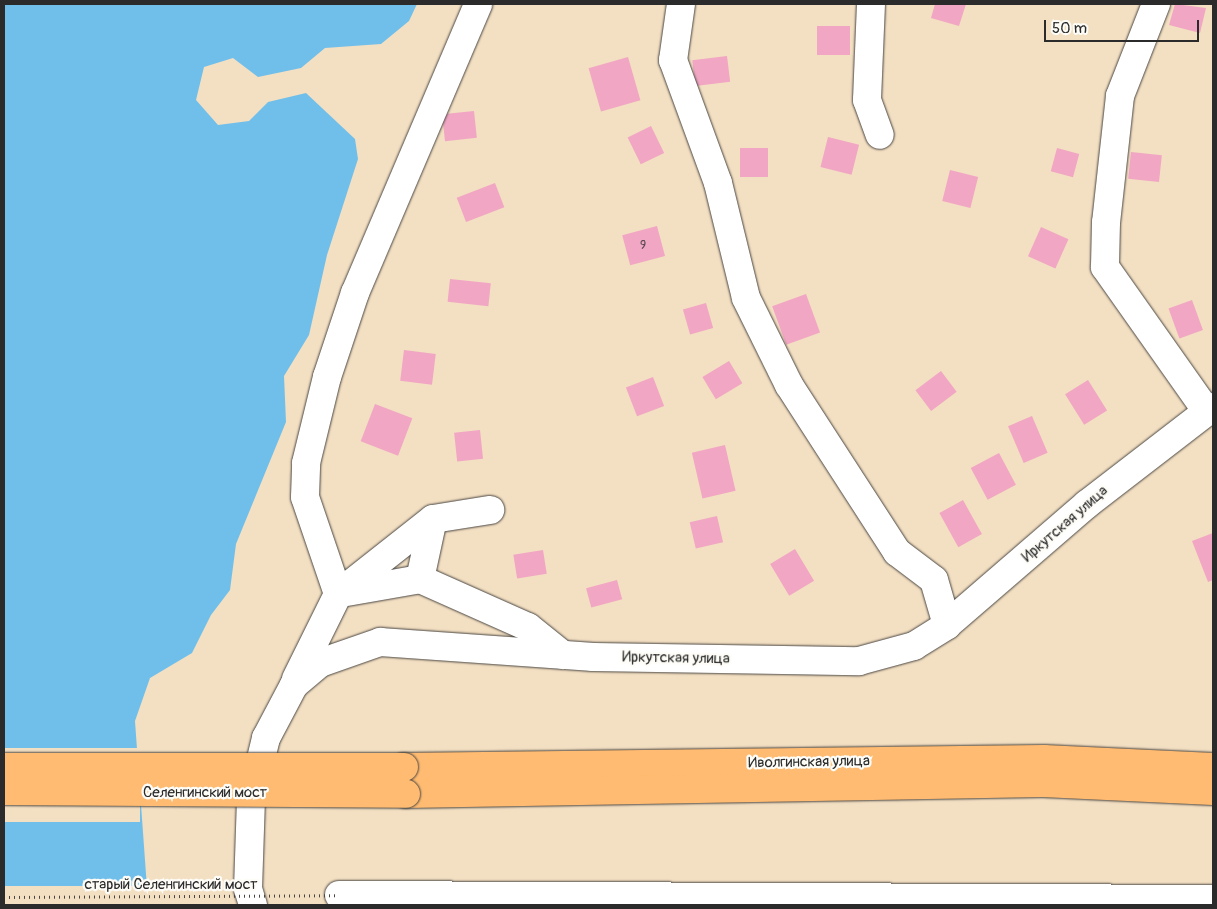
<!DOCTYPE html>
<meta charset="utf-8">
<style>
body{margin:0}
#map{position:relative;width:1217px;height:909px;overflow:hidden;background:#f3dfc2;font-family:Pangolin,sans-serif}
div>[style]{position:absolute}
.water>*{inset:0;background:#70bfeb}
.pier>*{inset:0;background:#f3dfc2;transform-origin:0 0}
.building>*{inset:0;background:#f1a6c3;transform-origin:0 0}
.roads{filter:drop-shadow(0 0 1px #494642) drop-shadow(0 0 1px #494642)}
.minor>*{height:28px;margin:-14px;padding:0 14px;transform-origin:14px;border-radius:14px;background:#fff}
.major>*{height:28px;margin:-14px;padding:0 14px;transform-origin:14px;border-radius:14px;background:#ffbb71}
.path-bridge>*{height:3px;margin-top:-1.5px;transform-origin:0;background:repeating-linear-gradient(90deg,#494642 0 1px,transparent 0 5px)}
.bridges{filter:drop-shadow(0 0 1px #494642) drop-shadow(0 0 1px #494642)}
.major-bridge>*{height:28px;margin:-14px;padding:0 14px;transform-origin:14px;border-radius:14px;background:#ffbb71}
span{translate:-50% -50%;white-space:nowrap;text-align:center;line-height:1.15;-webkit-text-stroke:4.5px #fdfcf7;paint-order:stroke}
.number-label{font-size:12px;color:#5c4a51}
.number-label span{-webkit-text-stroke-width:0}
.street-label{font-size:15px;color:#2b2b2b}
.frame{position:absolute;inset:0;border:5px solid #2b2b2b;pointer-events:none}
.scale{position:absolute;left:1044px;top:20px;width:155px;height:22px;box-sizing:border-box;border:2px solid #2b2b2b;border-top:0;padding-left:6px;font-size:15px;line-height:18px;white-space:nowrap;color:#2b2b2b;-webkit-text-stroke:4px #fdfcf7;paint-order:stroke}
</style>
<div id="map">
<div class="water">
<i style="clip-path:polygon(4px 4px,417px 4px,409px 21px,381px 44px,325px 48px,301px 68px,258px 77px,233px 58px,204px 67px,196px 100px,218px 125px,249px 121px,268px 102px,306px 93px,355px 139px,358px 159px,327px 255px,309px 335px,284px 376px,286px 422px,236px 544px,230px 590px,211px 615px,192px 653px,150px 678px,135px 721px,147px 888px,4px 905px)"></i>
</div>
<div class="pier">
<i style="left:4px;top:748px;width:136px;height:74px"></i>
<i style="clip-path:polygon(4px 886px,150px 886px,171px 894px,171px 905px,4px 905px)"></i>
</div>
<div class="building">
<i style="clip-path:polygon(935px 4px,966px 4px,959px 26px,931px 18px)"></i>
<i style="clip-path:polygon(1175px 4px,1206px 8px,1200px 33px,1169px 25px)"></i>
<i style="left:817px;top:26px;width:33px;height:29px"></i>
<i style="left:727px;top:56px;width:26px;height:35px;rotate:83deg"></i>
<i style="left:628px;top:57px;width:45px;height:41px;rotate:74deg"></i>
<i style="left:474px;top:111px;width:27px;height:32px;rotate:84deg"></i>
<i style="left:651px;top:126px;width:30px;height:26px;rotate:64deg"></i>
<i style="left:828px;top:137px;width:32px;height:31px;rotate:14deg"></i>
<i style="left:740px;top:148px;width:28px;height:29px"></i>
<i style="left:1057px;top:148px;width:23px;height:24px;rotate:15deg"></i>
<i style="left:1131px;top:152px;width:31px;height:27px;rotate:6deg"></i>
<i style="left:950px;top:170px;width:29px;height:32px;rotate:14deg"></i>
<i style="left:495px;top:183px;width:26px;height:41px;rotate:69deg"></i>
<i style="left:657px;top:226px;width:31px;height:36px;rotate:75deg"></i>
<i style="left:1041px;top:227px;width:30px;height:32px;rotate:24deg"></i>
<i style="left:450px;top:279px;width:41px;height:23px;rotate:6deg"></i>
<i style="left:806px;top:294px;width:41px;height:36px;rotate:70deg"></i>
<i style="left:1192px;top:300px;width:32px;height:25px;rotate:70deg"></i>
<i style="left:706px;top:303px;width:26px;height:24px;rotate:74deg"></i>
<i style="left:404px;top:350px;width:32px;height:31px;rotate:7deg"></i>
<i style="left:729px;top:361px;width:26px;height:31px;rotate:59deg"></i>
<i style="left:941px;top:371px;width:26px;height:32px;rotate:53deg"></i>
<i style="left:653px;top:377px;width:31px;height:29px;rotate:69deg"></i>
<i style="left:1088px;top:380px;width:36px;height:27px;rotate:58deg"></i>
<i style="left:375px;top:404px;width:40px;height:40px;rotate:21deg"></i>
<i style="left:1032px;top:416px;width:40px;height:26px;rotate:67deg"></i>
<i style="left:480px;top:430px;width:29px;height:26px;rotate:84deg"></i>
<i style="left:725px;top:445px;width:47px;height:34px;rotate:77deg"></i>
<i style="left:999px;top:453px;width:36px;height:32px;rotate:62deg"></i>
<i style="left:963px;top:500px;width:39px;height:27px;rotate:61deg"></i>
<i style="left:717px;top:516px;width:27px;height:28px;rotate:77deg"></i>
<i style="clip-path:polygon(1213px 533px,1213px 580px,1208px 582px,1192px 541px)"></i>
<i style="left:795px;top:549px;width:37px;height:29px;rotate:59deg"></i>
<i style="left:543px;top:550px;width:24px;height:30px;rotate:81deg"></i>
<i style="left:617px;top:580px;width:20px;height:32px;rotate:75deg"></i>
</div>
<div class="roads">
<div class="minor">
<i style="left:681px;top:4px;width:57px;rotate:98.1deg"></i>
<i style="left:673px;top:60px;width:131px;rotate:69.9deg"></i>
<i style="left:718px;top:183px;width:118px;rotate:76.3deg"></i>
<i style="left:746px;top:298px;width:97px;rotate:63.7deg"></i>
<i style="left:789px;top:385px;width:199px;rotate:57.1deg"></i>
<i style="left:897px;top:552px;width:46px;rotate:37.1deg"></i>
<i style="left:934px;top:580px;width:47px;rotate:73.9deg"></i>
<i style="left:871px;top:4px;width:96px;rotate:92.4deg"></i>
<i style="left:867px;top:100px;width:37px;rotate:70deg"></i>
<i style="left:1156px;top:4px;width:99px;rotate:111.4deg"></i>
<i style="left:1120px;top:96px;width:127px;rotate:96.3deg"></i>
<i style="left:1106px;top:222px;width:45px;rotate:91.3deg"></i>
<i style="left:1105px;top:267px;width:175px;rotate:54.8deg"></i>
<i style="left:420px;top:579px;width:61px;rotate:-77.8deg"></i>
<i style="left:341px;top:593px;width:80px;rotate:-10deg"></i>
<i style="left:420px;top:579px;width:118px;rotate:24deg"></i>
<i style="left:528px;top:627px;width:45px;rotate:38.7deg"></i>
<i style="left:338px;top:594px;width:102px;rotate:-108.8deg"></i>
<i style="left:305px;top:497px;width:34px;rotate:-88deg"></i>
<i style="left:306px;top:463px;width:89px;rotate:-76.3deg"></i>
<i style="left:327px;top:377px;width:89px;rotate:-71.6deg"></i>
<i style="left:355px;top:293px;width:314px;rotate:-66.9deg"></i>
<i style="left:296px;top:679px;width:95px;rotate:-63.7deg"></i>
<i style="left:338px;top:594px;width:121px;rotate:-38.3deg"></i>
<i style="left:433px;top:519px;width:58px;rotate:-9deg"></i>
<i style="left:339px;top:895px;width:874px;rotate:0.26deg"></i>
<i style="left:253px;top:905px;width:17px;rotate:-107deg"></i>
<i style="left:248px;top:889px;width:89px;rotate:-88.1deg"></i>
<i style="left:251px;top:800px;width:64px;rotate:-76.4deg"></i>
<i style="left:266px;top:738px;width:60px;rotate:-62.2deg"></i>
<i style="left:294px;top:685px;width:34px;rotate:-40deg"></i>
<i style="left:320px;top:663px;width:64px;rotate:-19.3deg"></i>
<i style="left:380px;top:642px;width:214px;rotate:4deg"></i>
<i style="left:593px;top:657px;width:266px;rotate:0.9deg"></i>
<i style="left:859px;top:661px;width:57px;rotate:-15.3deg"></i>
<i style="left:914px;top:646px;width:39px;rotate:-32deg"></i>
<i style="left:947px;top:625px;width:185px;rotate:-40.8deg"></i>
<i style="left:1087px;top:504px;width:159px;rotate:-37.6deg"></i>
</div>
<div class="major">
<i style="left:404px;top:767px;width:640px;rotate:-0.72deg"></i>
<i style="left:1044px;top:759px;width:169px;rotate:2.7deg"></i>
<i style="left:406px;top:794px;width:637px;rotate:-0.99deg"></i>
<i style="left:1043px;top:783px;width:170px;rotate:2.7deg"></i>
</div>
</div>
<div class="path-bridge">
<i style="left:4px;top:897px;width:335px;rotate:-0.3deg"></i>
</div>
<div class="bridges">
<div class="major-bridge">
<i style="left:4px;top:767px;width:400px"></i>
<i style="left:4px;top:791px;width:402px;rotate:0.4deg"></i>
</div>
</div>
<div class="number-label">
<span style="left:643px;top:246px">9</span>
</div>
<div class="street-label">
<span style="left:1065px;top:524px;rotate:-41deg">Иркутская улица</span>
<span style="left:676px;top:658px;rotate:1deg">Иркутская улица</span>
<span style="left:809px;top:762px;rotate:-1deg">Иволгинская улица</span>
<span style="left:205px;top:793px">Селенгинский мост</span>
<span style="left:171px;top:885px">старый Селенгинский мост</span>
</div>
<div class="frame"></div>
<div class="scale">50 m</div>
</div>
